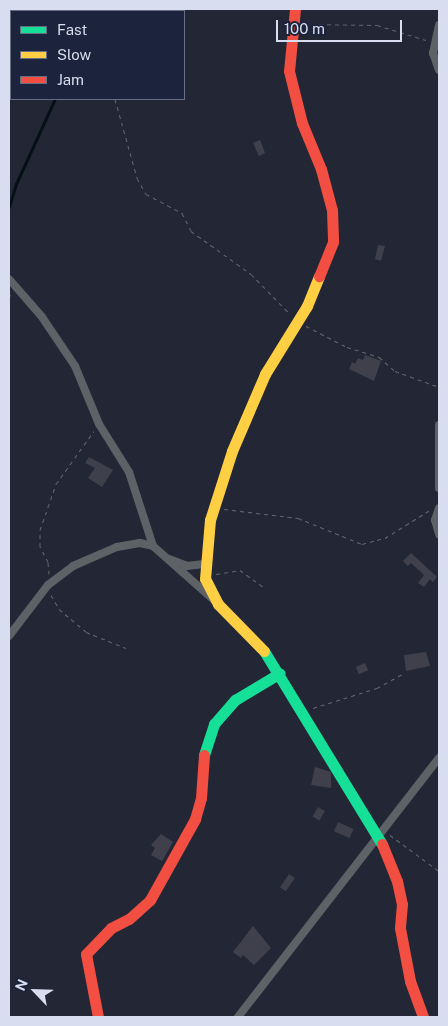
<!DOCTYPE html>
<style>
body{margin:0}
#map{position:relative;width:448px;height:1026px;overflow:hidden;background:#232735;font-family:"Public Sans",sans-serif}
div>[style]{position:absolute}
.stream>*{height:2.5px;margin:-1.25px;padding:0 1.25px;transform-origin:1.25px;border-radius:1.25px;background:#031016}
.building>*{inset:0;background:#3f404c;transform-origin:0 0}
.path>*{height:1px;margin-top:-0.5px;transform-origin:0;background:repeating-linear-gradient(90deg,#62656b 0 4px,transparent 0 8px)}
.street>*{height:8px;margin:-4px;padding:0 4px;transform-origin:4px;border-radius:4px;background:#5e6266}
.fast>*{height:11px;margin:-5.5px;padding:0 5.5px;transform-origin:5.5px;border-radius:5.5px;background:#16e098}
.slow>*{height:11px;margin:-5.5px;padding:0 5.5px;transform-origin:5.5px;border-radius:5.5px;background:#ffcf43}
.jam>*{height:11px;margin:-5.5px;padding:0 5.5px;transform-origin:5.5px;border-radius:5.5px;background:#f24e42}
span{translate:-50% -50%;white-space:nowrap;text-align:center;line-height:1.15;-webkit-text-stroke:4px #1c233c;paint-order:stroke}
.frame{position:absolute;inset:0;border:10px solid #d8deef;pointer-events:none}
.legend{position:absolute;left:10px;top:10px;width:175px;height:90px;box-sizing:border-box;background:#1c233c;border:1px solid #676e84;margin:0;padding:6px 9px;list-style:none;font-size:15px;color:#d8deef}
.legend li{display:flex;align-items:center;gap:10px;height:25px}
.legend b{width:25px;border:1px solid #676e84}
.north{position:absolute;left:10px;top:966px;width:50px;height:50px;-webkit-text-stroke:4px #1c233c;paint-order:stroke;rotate:294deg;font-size:14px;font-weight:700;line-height:20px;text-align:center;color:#d8deef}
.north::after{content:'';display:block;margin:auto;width:18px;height:22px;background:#d8deef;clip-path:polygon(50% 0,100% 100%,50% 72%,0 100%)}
.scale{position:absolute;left:276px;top:20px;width:126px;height:22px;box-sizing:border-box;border:2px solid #d8deef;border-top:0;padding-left:6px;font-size:15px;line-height:18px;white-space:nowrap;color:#d8deef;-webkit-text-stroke:4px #1c233c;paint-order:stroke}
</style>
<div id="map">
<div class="stream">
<i style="left:71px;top:11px;width:2px;rotate:-90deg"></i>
<i style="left:9px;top:207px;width:24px;rotate:-73deg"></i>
<i style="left:16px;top:184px;width:94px;rotate:-65.4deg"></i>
</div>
<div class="building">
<i style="clip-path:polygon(260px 140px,265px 153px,259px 156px,253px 143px)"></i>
<i style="clip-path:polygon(378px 245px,385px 246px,381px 261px,375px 259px)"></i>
<i style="clip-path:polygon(365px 355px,381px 361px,374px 381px,349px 369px,352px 362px,355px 364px,358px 358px,363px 360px)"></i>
<i style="clip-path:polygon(89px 457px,113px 470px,102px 487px,88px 478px,95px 468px,85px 463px)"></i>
<i style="clip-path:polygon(411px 553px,437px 577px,433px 582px,430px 579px,424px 587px,418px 583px,424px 575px,411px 563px,408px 566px,403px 561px)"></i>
<i style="clip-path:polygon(426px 652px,430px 666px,406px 671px,404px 655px)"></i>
<i style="left:365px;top:663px;width:8px;height:10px;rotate:67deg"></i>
<i style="clip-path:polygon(315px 767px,331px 772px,331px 788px,311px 785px)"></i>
<i style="left:318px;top:807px;width:8px;height:11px;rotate:30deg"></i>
<i style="left:338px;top:822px;width:17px;height:10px;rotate:24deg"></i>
<i style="clip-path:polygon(161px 834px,173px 842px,162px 861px,151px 855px,155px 848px,151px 845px)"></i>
<i style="left:289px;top:874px;width:7px;height:16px;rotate:34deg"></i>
<i style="clip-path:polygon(253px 926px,271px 948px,254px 965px,243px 955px,241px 958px,233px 952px)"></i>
</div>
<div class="path">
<i style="left:92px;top:9px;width:3px;rotate:45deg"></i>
<i style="left:303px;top:24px;width:74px;rotate:0.8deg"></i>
<i style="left:377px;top:25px;width:51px;rotate:17deg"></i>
<i style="left:115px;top:99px;width:82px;rotate:74.4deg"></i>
<i style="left:137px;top:178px;width:18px;rotate:61deg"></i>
<i style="left:146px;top:194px;width:41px;rotate:27.8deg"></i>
<i style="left:182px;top:213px;width:20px;rotate:63deg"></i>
<i style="left:191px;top:231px;width:74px;rotate:35.6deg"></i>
<i style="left:251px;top:274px;width:54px;rotate:45.7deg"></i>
<i style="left:9px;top:298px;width:5px;rotate:-68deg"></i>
<i style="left:306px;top:326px;width:46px;rotate:27.1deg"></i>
<i style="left:347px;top:347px;width:34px;rotate:17deg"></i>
<i style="left:379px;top:357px;width:21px;rotate:41deg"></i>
<i style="left:395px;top:371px;width:47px;rotate:20deg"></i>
<i style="left:224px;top:509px;width:75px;rotate:6.9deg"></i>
<i style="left:298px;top:518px;width:69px;rotate:22.1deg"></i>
<i style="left:362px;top:544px;width:24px;rotate:-15deg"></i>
<i style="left:385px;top:538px;width:53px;rotate:-31.9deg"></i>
<i style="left:49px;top:574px;width:12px;rotate:-95deg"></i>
<i style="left:48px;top:562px;width:18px;rotate:-117deg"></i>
<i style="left:40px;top:546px;width:16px;rotate:-90deg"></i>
<i style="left:40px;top:530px;width:49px;rotate:-70.8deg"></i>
<i style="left:56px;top:484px;width:65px;rotate:-54.4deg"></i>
<i style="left:216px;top:574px;width:24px;rotate:-9deg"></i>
<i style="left:240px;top:570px;width:29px;rotate:36deg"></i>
<i style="left:51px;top:595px;width:16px;rotate:60deg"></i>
<i style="left:59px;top:609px;width:35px;rotate:40deg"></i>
<i style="left:86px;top:632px;width:43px;rotate:21.8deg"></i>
<i style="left:313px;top:708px;width:67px;rotate:-17.4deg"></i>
<i style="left:377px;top:688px;width:31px;rotate:-29deg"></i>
<i style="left:390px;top:835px;width:61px;rotate:36.3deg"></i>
</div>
<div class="street">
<i style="left:439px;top:25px;width:29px;rotate:102deg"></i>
<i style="left:433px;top:53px;width:18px;rotate:71deg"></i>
<i style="left:9px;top:279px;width:50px;rotate:49deg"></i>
<i style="left:42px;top:317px;width:59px;rotate:56deg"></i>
<i style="left:75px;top:366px;width:63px;rotate:67.5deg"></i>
<i style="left:99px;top:424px;width:57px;rotate:58deg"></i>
<i style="left:129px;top:472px;width:78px;rotate:72deg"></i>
<i style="left:153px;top:546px;width:83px;rotate:41.6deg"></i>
<i style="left:439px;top:425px;width:63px;rotate:90deg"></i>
<i style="left:439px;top:508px;width:13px;rotate:108deg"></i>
<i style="left:435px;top:520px;width:15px;rotate:74deg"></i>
<i style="left:169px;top:559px;width:19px;rotate:21deg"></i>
<i style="left:187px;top:566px;width:17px;rotate:-7deg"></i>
<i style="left:9px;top:636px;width:64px;rotate:-52.6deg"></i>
<i style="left:48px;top:585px;width:31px;rotate:-37deg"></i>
<i style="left:73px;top:566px;width:48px;rotate:-23.4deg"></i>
<i style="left:117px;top:547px;width:23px;rotate:-10deg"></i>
<i style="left:140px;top:543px;width:13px;rotate:13deg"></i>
<i style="left:238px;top:1017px;width:328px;rotate:-52.2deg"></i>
</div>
<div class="fast">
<i style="left:264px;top:651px;width:226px;rotate:58.6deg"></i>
<i style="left:204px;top:755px;width:33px;rotate:-72deg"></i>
<i style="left:214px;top:724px;width:32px;rotate:-49deg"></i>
<i style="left:235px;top:700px;width:52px;rotate:-31deg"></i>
</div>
<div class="slow">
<i style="left:264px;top:651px;width:66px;rotate:-134.4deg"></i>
<i style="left:218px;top:604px;width:28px;rotate:-117deg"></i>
<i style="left:205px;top:579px;width:59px;rotate:-85.2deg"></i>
<i style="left:210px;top:520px;width:72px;rotate:-72.3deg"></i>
<i style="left:232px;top:451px;width:84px;rotate:-66.8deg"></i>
<i style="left:265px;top:374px;width:80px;rotate:-58.3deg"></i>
<i style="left:307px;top:306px;width:32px;rotate:-68deg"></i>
</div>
<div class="jam">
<i style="left:295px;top:9px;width:62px;rotate:95.5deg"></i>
<i style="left:289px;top:71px;width:54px;rotate:76deg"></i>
<i style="left:302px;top:123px;width:50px;rotate:67.6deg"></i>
<i style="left:321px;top:169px;width:42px;rotate:75deg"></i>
<i style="left:332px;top:210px;width:32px;rotate:88deg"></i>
<i style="left:333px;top:242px;width:37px;rotate:112deg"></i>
<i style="left:382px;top:844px;width:40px;rotate:68deg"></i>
<i style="left:397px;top:881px;width:24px;rotate:78deg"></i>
<i style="left:402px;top:904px;width:24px;rotate:95deg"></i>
<i style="left:400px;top:928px;width:54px;rotate:79.3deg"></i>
<i style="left:410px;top:981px;width:38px;rotate:70deg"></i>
<i style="left:98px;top:1017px;width:64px;rotate:-100.8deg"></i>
<i style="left:86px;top:954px;width:36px;rotate:-46deg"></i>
<i style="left:111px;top:928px;width:20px;rotate:-27deg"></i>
<i style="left:129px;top:919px;width:28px;rotate:-42deg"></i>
<i style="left:150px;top:900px;width:93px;rotate:-60.9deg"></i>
<i style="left:195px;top:819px;width:22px;rotate:-74deg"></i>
<i style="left:201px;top:798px;width:43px;rotate:-86deg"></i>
</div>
<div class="frame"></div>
<ul class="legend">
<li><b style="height:6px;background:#16e098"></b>Fast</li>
<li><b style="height:6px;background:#ffcf43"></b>Slow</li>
<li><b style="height:6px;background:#f24e42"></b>Jam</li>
</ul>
<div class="north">N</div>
<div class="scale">100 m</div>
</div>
